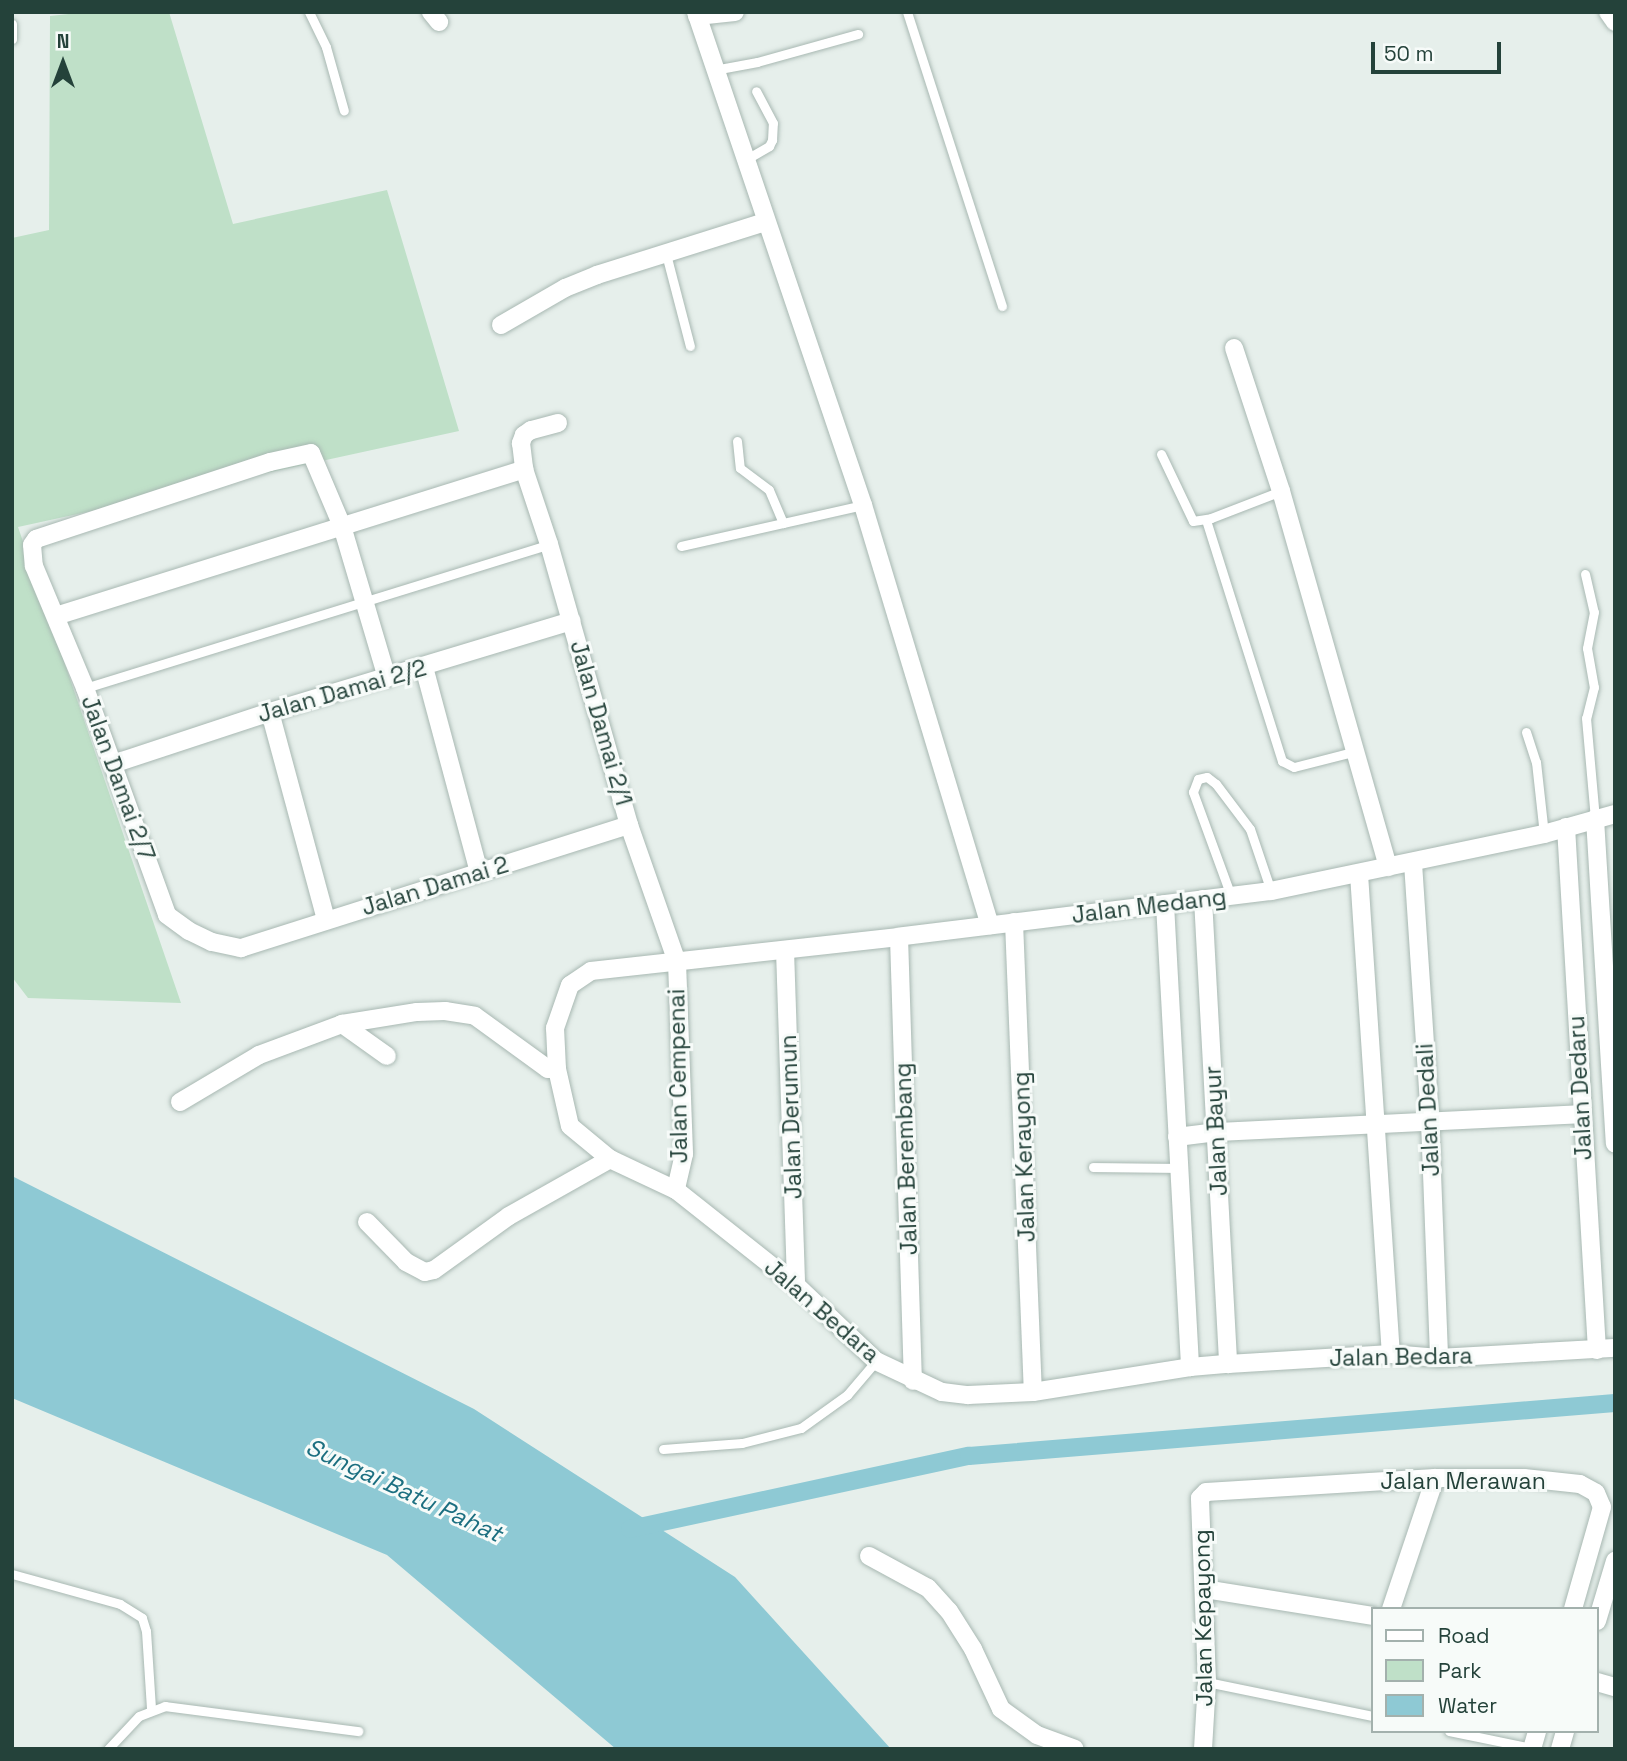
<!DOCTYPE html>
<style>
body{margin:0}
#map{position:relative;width:1627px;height:1761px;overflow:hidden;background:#e6efeb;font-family:"Space Grotesk",sans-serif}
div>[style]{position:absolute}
.green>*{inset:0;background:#bfe0c8}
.water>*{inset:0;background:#8ec9d4}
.canal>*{height:18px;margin:-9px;padding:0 9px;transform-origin:9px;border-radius:9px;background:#8ec9d4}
.roads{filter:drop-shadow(0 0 2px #a8b8b2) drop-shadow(0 0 2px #a8b8b2)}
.lane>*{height:9px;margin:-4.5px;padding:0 4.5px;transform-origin:4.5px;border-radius:4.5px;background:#fff}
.street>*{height:18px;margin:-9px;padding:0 9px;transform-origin:9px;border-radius:9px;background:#fff}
span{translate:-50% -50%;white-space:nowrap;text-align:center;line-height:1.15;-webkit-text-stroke:6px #f7fbf9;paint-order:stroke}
.street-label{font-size:23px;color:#24423a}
.water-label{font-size:24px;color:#1c6f80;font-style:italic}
.frame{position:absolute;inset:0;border:14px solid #24423a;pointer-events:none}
.legend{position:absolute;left:1371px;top:1607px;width:228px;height:126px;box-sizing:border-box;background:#f7fbf9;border:2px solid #a3b1ad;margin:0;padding:9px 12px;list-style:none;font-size:21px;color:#24423a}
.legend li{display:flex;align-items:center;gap:14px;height:35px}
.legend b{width:35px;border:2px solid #a3b1ad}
.north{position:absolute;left:28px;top:28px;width:70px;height:70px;-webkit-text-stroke:5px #f7fbf9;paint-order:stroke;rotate:0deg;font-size:19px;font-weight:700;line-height:28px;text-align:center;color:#24423a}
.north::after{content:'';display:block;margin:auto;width:24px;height:32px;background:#24423a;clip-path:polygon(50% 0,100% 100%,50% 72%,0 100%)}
.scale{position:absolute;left:1371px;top:42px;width:130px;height:32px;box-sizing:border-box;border:4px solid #24423a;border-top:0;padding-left:9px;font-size:21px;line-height:24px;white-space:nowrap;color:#24423a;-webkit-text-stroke:5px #f7fbf9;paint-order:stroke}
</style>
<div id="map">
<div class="green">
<i style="clip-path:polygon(87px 12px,169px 12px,233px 224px,387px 190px,459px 431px,18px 527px,181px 1003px,28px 998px,12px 977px,12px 238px,49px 230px,50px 16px)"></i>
</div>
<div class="water">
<i style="clip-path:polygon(12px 1176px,474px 1409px,735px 1577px,891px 1749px,616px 1749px,387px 1555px,12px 1398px)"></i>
</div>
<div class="canal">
<i style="left:630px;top:1529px;width:347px;rotate:-12.2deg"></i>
<i style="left:969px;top:1456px;width:648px;rotate:-4.69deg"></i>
</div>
<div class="roads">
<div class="lane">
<i style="left:309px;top:12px;width:39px;rotate:64deg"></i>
<i style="left:326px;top:47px;width:66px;rotate:74.3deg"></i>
<i style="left:907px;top:12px;width:309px;rotate:72.1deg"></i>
<i style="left:12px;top:24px;width:15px;rotate:90deg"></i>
<i style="left:714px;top:70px;width:44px;rotate:-10.5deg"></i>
<i style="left:757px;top:62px;width:105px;rotate:-15.5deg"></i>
<i style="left:745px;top:160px;width:28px;rotate:-30deg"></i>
<i style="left:769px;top:146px;width:7px;rotate:-63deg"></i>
<i style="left:772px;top:140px;width:17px;rotate:-87deg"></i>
<i style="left:773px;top:123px;width:36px;rotate:-118deg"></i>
<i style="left:666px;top:254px;width:95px;rotate:75.4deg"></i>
<i style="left:737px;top:441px;width:27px;rotate:84deg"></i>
<i style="left:740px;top:468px;width:36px;rotate:37deg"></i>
<i style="left:769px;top:490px;width:36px;rotate:67deg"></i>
<i style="left:1161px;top:454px;width:74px;rotate:64.5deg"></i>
<i style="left:1193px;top:521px;width:18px;rotate:-9deg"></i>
<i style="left:1211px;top:518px;width:75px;rotate:-21.1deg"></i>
<i style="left:1206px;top:520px;width:253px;rotate:72.5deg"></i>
<i style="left:1282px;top:761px;width:13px;rotate:27deg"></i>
<i style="left:1294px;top:767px;width:65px;rotate:-14.3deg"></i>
<i style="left:681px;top:546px;width:187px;rotate:-12.7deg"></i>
<i style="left:1585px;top:574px;width:39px;rotate:77deg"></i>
<i style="left:1594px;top:612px;width:37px;rotate:101deg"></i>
<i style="left:1587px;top:648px;width:40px;rotate:80deg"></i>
<i style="left:1594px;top:687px;width:32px;rotate:104deg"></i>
<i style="left:1586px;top:718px;width:101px;rotate:84.9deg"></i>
<i style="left:85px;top:688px;width:486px;rotate:-17.2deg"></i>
<i style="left:1526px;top:732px;width:32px;rotate:72deg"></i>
<i style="left:1536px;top:762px;width:72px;rotate:83.7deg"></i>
<i style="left:1231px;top:896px;width:111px;rotate:-110.1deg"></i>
<i style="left:1193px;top:792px;width:14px;rotate:-69deg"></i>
<i style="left:1198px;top:779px;width:9px;rotate:-13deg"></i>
<i style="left:1207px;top:777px;width:11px;rotate:38deg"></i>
<i style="left:1216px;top:784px;width:56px;rotate:52.9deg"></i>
<i style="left:1250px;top:829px;width:65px;rotate:71.3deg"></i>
<i style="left:1093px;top:1167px;width:85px;rotate:0.7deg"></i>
<i style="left:663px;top:1449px;width:79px;rotate:-4.3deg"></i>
<i style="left:742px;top:1443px;width:61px;rotate:-14.3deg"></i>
<i style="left:801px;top:1428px;width:57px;rotate:-35.7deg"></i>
<i style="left:847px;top:1395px;width:45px;rotate:-49.5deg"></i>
<i style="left:12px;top:1574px;width:112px;rotate:15.5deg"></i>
<i style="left:120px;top:1604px;width:26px;rotate:32deg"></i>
<i style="left:142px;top:1618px;width:14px;rotate:73deg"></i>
<i style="left:146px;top:1631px;width:78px;rotate:86.3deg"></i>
<i style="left:1207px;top:1682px;width:169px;rotate:11.6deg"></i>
<i style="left:1449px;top:1731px;width:85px;rotate:11.6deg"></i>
<i style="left:108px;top:1749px;width:45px;rotate:-46.8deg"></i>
<i style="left:139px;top:1716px;width:28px;rotate:-21deg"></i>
<i style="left:165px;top:1706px;width:195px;rotate:7.4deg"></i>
</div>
<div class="street">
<i style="left:431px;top:12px;width:13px;rotate:51deg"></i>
<i style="left:696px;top:12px;width:521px;rotate:71.29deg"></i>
<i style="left:863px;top:505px;width:439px;rotate:73.2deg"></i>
<i style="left:1608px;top:12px;width:12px;rotate:55deg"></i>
<i style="left:697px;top:16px;width:38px;rotate:-6deg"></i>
<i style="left:501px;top:325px;width:74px;rotate:-30deg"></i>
<i style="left:565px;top:288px;width:35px;rotate:-22deg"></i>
<i style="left:597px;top:275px;width:176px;rotate:-17.5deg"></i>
<i style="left:1234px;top:348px;width:151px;rotate:71.8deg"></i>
<i style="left:1281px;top:491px;width:391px;rotate:74.1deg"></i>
<i style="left:558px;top:423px;width:28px;rotate:165deg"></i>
<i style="left:531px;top:430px;width:9px;rotate:144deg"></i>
<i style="left:524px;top:435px;width:9px;rotate:111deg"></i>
<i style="left:521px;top:443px;width:26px;rotate:83deg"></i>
<i style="left:524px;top:469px;width:79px;rotate:71.6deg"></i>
<i style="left:549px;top:544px;width:292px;rotate:74.1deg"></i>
<i style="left:629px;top:825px;width:145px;rotate:70.7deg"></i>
<i style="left:677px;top:962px;width:192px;rotate:87.9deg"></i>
<i style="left:684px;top:1154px;width:37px;rotate:103deg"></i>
<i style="left:56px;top:616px;width:491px;rotate:-17.4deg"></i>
<i style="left:424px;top:667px;width:212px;rotate:75deg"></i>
<i style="left:387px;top:678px;width:159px;rotate:-106.5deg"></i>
<i style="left:342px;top:526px;width:79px;rotate:-113deg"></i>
<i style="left:311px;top:453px;width:42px;rotate:167.6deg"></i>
<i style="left:270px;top:462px;width:246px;rotate:161.8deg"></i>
<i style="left:36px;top:539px;width:7px;rotate:124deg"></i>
<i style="left:32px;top:545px;width:21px;rotate:85deg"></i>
<i style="left:34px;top:566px;width:132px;rotate:67.3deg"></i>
<i style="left:85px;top:688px;width:241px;rotate:70.1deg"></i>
<i style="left:167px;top:915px;width:27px;rotate:36deg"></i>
<i style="left:189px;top:931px;width:25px;rotate:26deg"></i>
<i style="left:212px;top:942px;width:30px;rotate:12deg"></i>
<i style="left:241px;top:948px;width:407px;rotate:-17.6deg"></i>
<i style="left:270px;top:712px;width:214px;rotate:74.9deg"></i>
<i style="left:113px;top:764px;width:165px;rotate:-18.3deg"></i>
<i style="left:270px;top:712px;width:315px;rotate:-16.8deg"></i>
<i style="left:1615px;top:814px;width:74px;rotate:164.3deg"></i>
<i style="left:1544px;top:834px;width:279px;rotate:168.2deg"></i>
<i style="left:1271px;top:891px;width:375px;rotate:173deg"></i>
<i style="left:899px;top:937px;width:310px;rotate:173.7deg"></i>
<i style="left:591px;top:971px;width:25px;rotate:146deg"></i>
<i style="left:570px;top:985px;width:46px;rotate:109.2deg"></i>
<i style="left:555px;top:1028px;width:41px;rotate:87.2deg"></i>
<i style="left:557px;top:1069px;width:58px;rotate:77.2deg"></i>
<i style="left:570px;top:1126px;width:52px;rotate:39.5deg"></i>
<i style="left:610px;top:1159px;width:73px;rotate:25.2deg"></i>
<i style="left:676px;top:1190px;width:153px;rotate:38.4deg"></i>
<i style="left:796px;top:1285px;width:110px;rotate:43.5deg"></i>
<i style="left:876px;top:1361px;width:73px;rotate:25.2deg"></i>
<i style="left:942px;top:1392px;width:26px;rotate:7deg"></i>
<i style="left:968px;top:1395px;width:65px;rotate:-2.6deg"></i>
<i style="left:1033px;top:1392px;width:159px;rotate:-9deg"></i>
<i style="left:1190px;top:1367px;width:38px;rotate:-5deg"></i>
<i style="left:1228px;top:1364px;width:163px;rotate:-3.5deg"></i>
<i style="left:1391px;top:1354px;width:48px;rotate:4.8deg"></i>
<i style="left:1439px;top:1358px;width:176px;rotate:-3.3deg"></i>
<i style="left:1595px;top:819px;width:325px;rotate:86.5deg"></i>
<i style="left:1566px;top:827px;width:524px;rotate:86.61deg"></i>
<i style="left:1413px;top:863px;width:259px;rotate:86.2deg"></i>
<i style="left:1430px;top:1121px;width:237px;rotate:87.8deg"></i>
<i style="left:1359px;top:874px;width:481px;rotate:86.2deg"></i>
<i style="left:1203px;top:899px;width:466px;rotate:86.9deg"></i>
<i style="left:1165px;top:904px;width:464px;rotate:86.9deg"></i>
<i style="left:1014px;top:922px;width:470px;rotate:87.7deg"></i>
<i style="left:899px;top:937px;width:444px;rotate:88.2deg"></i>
<i style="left:785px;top:950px;width:335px;rotate:88.1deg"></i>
<i style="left:342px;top:1024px;width:55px;rotate:35.4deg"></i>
<i style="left:180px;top:1102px;width:92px;rotate:-30.7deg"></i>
<i style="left:259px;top:1055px;width:89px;rotate:-20.5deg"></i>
<i style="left:342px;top:1024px;width:76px;rotate:-9.1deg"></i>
<i style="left:417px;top:1012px;width:28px;rotate:-2deg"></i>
<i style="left:445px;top:1011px;width:30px;rotate:9deg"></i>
<i style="left:475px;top:1016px;width:90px;rotate:36deg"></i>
<i style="left:548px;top:1069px;width:9px"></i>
<i style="left:1177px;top:1137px;width:40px;rotate:-7.1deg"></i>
<i style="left:1217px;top:1132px;width:364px;rotate:-2.8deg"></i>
<i style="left:367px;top:1222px;width:56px;rotate:45.7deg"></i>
<i style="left:406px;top:1262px;width:21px;rotate:28deg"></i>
<i style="left:425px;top:1272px;width:9px;rotate:-13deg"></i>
<i style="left:434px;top:1270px;width:92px;rotate:-35.8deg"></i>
<i style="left:509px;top:1216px;width:116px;rotate:-29.4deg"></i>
<i style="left:869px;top:1556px;width:67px;rotate:28.5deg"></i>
<i style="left:928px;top:1588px;width:31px;rotate:48deg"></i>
<i style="left:949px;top:1611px;width:45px;rotate:57.7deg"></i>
<i style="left:973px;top:1649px;width:66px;rotate:65deg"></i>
<i style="left:1001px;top:1709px;width:44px;rotate:35.8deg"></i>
<i style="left:1037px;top:1735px;width:40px;rotate:20.2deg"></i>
<i style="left:1205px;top:1589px;width:170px;rotate:9.1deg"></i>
<i style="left:1391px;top:1609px;width:138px;rotate:-71.4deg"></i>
<i style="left:1597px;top:1621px;width:63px;rotate:-73.3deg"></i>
<i style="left:1597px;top:1682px;width:19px;rotate:16deg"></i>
<i style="left:1203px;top:1749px;width:67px;rotate:-86.6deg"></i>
<i style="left:1207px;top:1682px;width:184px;rotate:-92.2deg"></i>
<i style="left:1200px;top:1498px;width:8px;rotate:-45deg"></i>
<i style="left:1206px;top:1492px;width:229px;rotate:-3.5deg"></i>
<i style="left:1435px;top:1478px;width:89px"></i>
<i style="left:1524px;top:1478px;width:56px;rotate:6.1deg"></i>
<i style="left:1580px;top:1484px;width:18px;rotate:29deg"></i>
<i style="left:1596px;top:1493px;width:15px;rotate:67deg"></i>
<i style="left:1602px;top:1507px;width:106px;rotate:105.9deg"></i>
<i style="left:1532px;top:1749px;width:19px;rotate:-74deg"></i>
<i style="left:1560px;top:1749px;width:19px;rotate:-74deg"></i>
</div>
</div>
<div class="street-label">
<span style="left:342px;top:691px;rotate:-16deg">Jalan Damai 2/2</span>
<span style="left:601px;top:723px;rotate:74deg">Jalan Damai 2/1</span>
<span style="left:118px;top:778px;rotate:70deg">Jalan Damai 2/7</span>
<span style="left:435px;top:886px;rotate:-17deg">Jalan Damai 2</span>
<span style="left:1149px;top:906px;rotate:-7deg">Jalan Medang</span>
<span style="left:678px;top:1076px;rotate:-91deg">Jalan Cempenai</span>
<span style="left:1580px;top:1088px;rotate:-93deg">Jalan Dedaru</span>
<span style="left:1428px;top:1110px;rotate:-93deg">Jalan Dedali</span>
<span style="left:791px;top:1117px;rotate:-92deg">Jalan Derumun</span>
<span style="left:1216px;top:1131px;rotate:-93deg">Jalan Bayur</span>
<span style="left:1024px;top:1157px;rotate:-92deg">Jalan Kerayong</span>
<span style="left:906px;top:1159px;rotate:-92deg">Jalan Berembang</span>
<span style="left:822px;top:1311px;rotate:41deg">Jalan Bedara</span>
<span style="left:1401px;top:1357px;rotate:-1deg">Jalan Bedara</span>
<span style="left:1463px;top:1481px">Jalan Merawan</span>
<span style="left:1203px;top:1618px;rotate:-91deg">Jalan Kepayong</span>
</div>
<div class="water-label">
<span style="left:404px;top:1490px;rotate:25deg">Sungai Batu Pahat</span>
</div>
<div class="frame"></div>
<ul class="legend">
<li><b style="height:9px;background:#fff"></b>Road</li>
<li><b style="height:19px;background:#bfe0c8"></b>Park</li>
<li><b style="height:19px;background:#8ec9d4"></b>Water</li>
</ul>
<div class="north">N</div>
<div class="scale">50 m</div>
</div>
